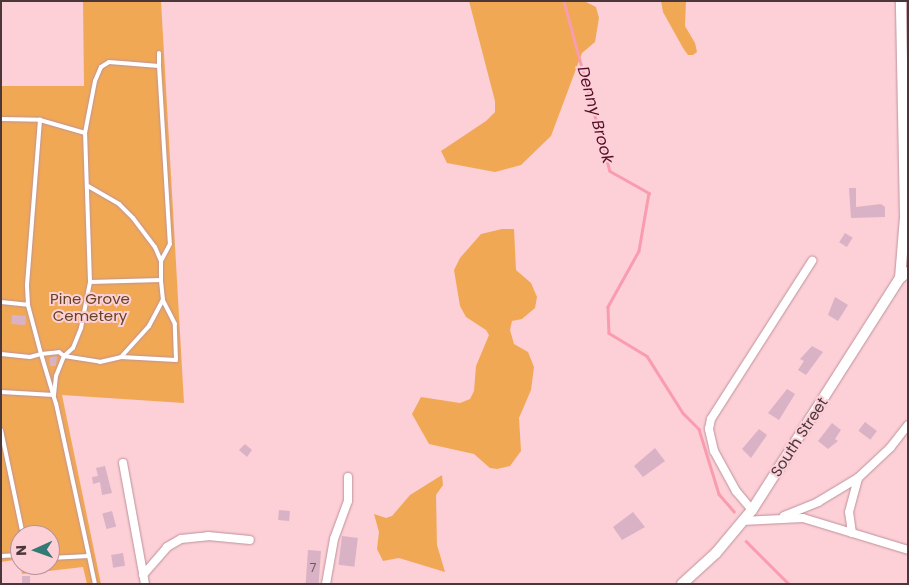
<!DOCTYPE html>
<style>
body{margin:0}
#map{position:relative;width:909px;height:585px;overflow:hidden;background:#fdcfd7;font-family:Poppins,sans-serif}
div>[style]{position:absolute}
.green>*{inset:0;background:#f1a855}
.stream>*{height:2.5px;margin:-1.25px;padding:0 1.25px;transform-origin:1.25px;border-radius:1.25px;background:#f99caf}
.building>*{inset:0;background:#dab2c6;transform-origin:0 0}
.roads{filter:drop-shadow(0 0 1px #bd929a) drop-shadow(0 0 1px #bd929a)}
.service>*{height:4px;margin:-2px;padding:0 2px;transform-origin:2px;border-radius:2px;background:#fff}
.minor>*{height:8px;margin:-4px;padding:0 4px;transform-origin:4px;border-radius:4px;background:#fff}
.secondary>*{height:10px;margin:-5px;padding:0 5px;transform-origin:5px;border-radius:5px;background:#fff}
span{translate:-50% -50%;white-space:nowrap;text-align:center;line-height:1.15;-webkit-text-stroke:4px #fdcfd7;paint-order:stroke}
.number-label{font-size:12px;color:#6d565d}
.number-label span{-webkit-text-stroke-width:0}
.park-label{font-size:15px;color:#654420}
.street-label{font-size:15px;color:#49373a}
.water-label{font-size:16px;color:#530d24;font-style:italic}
.frame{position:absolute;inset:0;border:2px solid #49373a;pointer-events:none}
.north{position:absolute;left:10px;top:525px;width:50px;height:50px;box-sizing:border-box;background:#fdcfd7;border:1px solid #b59298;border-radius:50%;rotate:268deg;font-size:14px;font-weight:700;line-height:20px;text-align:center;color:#49373a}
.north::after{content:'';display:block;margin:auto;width:18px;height:22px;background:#337a74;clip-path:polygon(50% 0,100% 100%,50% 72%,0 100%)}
</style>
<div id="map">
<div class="green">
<i style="clip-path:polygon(83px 1px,161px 1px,184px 403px,62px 395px,101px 584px,87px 584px,83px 567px,22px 574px,21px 565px,50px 565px,50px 535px,20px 535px,20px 559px,1px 562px,1px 86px,84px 86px)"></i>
<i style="clip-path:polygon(469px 1px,584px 1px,596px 7px,599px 18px,595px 42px,582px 53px,551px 136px,521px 165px,495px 172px,447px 163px,441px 151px,486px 121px,495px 112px,495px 101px)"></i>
<i style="clip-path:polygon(661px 1px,686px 1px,685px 26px,695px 43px,697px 52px,693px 55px,688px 55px,683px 48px,663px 12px)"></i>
<i style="clip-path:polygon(502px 229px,514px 229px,516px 270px,531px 283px,537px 297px,535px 308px,522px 319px,512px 321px,510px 330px,514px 344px,528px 352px,534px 367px,531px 390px,519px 418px,521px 451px,510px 466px,497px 469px,490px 468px,474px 454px,429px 444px,412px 414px,421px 397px,460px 403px,470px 399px,474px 391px,476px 366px,489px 335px,486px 330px,466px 317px,460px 306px,454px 270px,460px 258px,481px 234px)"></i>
<i style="clip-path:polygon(442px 475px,443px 485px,436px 495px,437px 545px,445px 572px,399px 558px,383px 561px,377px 549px,379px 532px,374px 514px,386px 518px,392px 516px,410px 495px)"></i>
</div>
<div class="stream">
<i style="left:564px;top:1px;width:176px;rotate:74.9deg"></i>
<i style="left:610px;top:171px;width:45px;rotate:29.4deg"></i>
<i style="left:649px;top:193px;width:59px;rotate:99.8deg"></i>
<i style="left:639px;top:251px;width:64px;rotate:119deg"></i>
<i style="left:608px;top:307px;width:26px;rotate:88deg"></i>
<i style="left:609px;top:333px;width:44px;rotate:31.2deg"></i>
<i style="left:647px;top:356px;width:67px;rotate:57.7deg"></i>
<i style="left:683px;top:413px;width:23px;rotate:45deg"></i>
<i style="left:699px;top:429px;width:68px;rotate:72.9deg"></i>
<i style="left:719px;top:494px;width:23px;rotate:49deg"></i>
<i style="left:746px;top:541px;width:61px;rotate:45deg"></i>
</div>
<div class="building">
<i style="clip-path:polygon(849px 188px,856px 188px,856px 207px,881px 204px,885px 207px,885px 217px,851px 218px)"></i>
<i style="left:845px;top:233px;width:9px;height:11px;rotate:32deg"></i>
<i style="clip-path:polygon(835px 297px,848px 305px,838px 321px,828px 315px)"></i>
<i style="left:12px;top:315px;width:14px;height:9px;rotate:4deg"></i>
<i style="clip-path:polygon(812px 346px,823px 352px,806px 375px,798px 370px,804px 361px,800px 359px)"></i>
<i style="clip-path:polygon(57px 356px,56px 366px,50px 366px,50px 357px)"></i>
<i style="clip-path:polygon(787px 389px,795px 394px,779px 420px,768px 413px)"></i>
<i style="left:865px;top:422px;width:15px;height:11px;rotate:37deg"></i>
<i style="clip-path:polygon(832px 423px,841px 430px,835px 439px,838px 441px,828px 449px,818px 441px)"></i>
<i style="clip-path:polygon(759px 429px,767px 435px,751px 458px,742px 449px)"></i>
<i style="clip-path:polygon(245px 444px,252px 450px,247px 457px,239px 450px)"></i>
<i style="clip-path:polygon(655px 448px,665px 461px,643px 477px,634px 466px)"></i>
<i style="clip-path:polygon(105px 466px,112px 493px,102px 495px,100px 482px,93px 484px,92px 477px,98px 476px,96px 468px)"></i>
<i style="left:279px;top:510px;width:11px;height:10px;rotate:5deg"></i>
<i style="left:112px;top:511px;width:16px;height:10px;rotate:75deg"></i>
<i style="clip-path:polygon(633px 512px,645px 527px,622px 540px,613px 527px)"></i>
<i style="left:342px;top:536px;width:16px;height:29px;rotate:7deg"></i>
<i style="left:308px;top:550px;width:13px;height:34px;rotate:4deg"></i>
<i style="left:123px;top:553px;width:13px;height:12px;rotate:81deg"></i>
<i style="left:22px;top:576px;width:8px;height:8px"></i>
</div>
<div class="roads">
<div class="service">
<i style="left:159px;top:53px;width:13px;rotate:90deg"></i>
<i style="left:109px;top:62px;width:50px;rotate:4.6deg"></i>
<i style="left:159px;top:66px;width:178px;rotate:86.5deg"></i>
<i style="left:170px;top:244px;width:19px;rotate:118deg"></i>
<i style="left:161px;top:261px;width:19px;rotate:90deg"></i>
<i style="left:161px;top:280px;width:71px;rotate:178.4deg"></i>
<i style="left:90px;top:282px;width:149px;rotate:-91.9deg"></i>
<i style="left:85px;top:133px;width:53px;rotate:-79.1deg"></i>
<i style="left:95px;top:81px;width:15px;rotate:-67deg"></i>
<i style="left:101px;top:67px;width:9px;rotate:-32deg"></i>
<i style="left:1px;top:119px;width:39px;rotate:1deg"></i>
<i style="left:40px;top:120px;width:47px;rotate:16.1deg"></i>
<i style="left:88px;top:186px;width:36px;rotate:30deg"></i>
<i style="left:119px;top:204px;width:20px;rotate:45deg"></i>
<i style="left:133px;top:218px;width:36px;rotate:53deg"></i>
<i style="left:155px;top:247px;width:15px;rotate:67deg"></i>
<i style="left:1px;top:302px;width:27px;rotate:6deg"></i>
<i style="left:1px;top:354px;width:29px;rotate:6deg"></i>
<i style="left:30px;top:357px;width:11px;rotate:-15deg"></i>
<i style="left:41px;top:354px;width:51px;rotate:-104.9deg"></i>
<i style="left:28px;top:305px;width:20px;rotate:-93deg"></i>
<i style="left:27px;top:285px;width:166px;rotate:-85.5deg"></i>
<i style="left:121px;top:357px;width:42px;rotate:-47.9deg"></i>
<i style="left:149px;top:326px;width:30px;rotate:-62deg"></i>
<i style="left:1px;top:392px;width:53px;rotate:3.2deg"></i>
<i style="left:54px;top:395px;width:19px;rotate:-84deg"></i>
<i style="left:56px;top:376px;width:22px;rotate:-68deg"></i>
<i style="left:64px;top:356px;width:36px;rotate:9deg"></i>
<i style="left:100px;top:362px;width:22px;rotate:-13deg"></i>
<i style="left:121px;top:357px;width:55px;rotate:3.1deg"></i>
<i style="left:176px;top:360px;width:36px;rotate:-92deg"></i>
<i style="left:175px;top:324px;width:27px;rotate:-117deg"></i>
<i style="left:163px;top:300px;width:20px;rotate:-96deg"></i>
<i style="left:1px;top:430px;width:107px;rotate:78.2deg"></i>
<i style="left:1px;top:556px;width:19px;rotate:-3deg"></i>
<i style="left:89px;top:556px;width:29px;rotate:78deg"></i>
<i style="left:50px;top:558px;width:39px;rotate:-3deg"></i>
<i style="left:89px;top:556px;width:156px;rotate:-102.2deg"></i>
<i style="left:56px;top:404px;width:52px;rotate:-106.7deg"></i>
<i style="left:41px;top:354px;width:18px;rotate:-6deg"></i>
<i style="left:59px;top:352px;width:6px;rotate:39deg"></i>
<i style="left:64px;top:356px;width:12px;rotate:-42deg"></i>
<i style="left:73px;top:348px;width:22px;rotate:-68deg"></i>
<i style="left:81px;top:328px;width:47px;rotate:-78.9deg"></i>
</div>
<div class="minor">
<i style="left:123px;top:463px;width:123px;rotate:79.7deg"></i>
<i style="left:752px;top:510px;width:25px;rotate:-130deg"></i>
<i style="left:736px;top:491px;width:46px;rotate:-118.8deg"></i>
<i style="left:714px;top:451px;width:23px;rotate:-103deg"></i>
<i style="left:709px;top:429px;width:10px;rotate:-79deg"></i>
<i style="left:711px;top:419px;width:188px;rotate:-57.4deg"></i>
<i style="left:784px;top:516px;width:37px;rotate:-22deg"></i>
<i style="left:818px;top:502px;width:47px;rotate:-31deg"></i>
<i style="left:742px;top:521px;width:61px;rotate:-2.8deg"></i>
<i style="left:803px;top:518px;width:110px;rotate:16.9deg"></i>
<i style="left:852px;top:533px;width:21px;rotate:-98deg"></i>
<i style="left:849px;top:512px;width:35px;rotate:-75deg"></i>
<i style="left:858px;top:478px;width:44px;rotate:-43.2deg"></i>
<i style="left:890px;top:448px;width:29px;rotate:-52deg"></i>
<i style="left:143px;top:575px;width:37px;rotate:-49deg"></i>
<i style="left:167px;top:547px;width:16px;rotate:-30deg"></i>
<i style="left:181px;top:539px;width:27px;rotate:-6deg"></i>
<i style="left:208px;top:536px;width:42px;rotate:5.4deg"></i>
<i style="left:326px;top:584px;width:46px;rotate:-79.9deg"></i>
<i style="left:334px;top:539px;width:40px;rotate:-69.8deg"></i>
<i style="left:348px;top:501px;width:24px;rotate:-90deg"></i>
</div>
<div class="secondary">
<i style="left:900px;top:278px;width:61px;rotate:-85.3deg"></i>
<i style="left:905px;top:217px;width:216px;rotate:-91.1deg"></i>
<i style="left:682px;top:584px;width:46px;rotate:-42.4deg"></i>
<i style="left:716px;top:553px;width:56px;rotate:-50.1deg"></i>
<i style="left:752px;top:510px;width:275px;rotate:-57.5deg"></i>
<i style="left:900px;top:278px;width:10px;rotate:-37deg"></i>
</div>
</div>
<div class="number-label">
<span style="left:313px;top:568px">7</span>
</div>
<div class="park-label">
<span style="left:90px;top:307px">Pine Grove<br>Cemetery</span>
</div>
<div class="street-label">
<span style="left:799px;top:437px;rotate:-57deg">South Street</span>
</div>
<div class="water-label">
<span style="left:595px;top:115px;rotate:75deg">Denny Brook</span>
</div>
<div class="frame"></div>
<div class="north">N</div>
</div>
